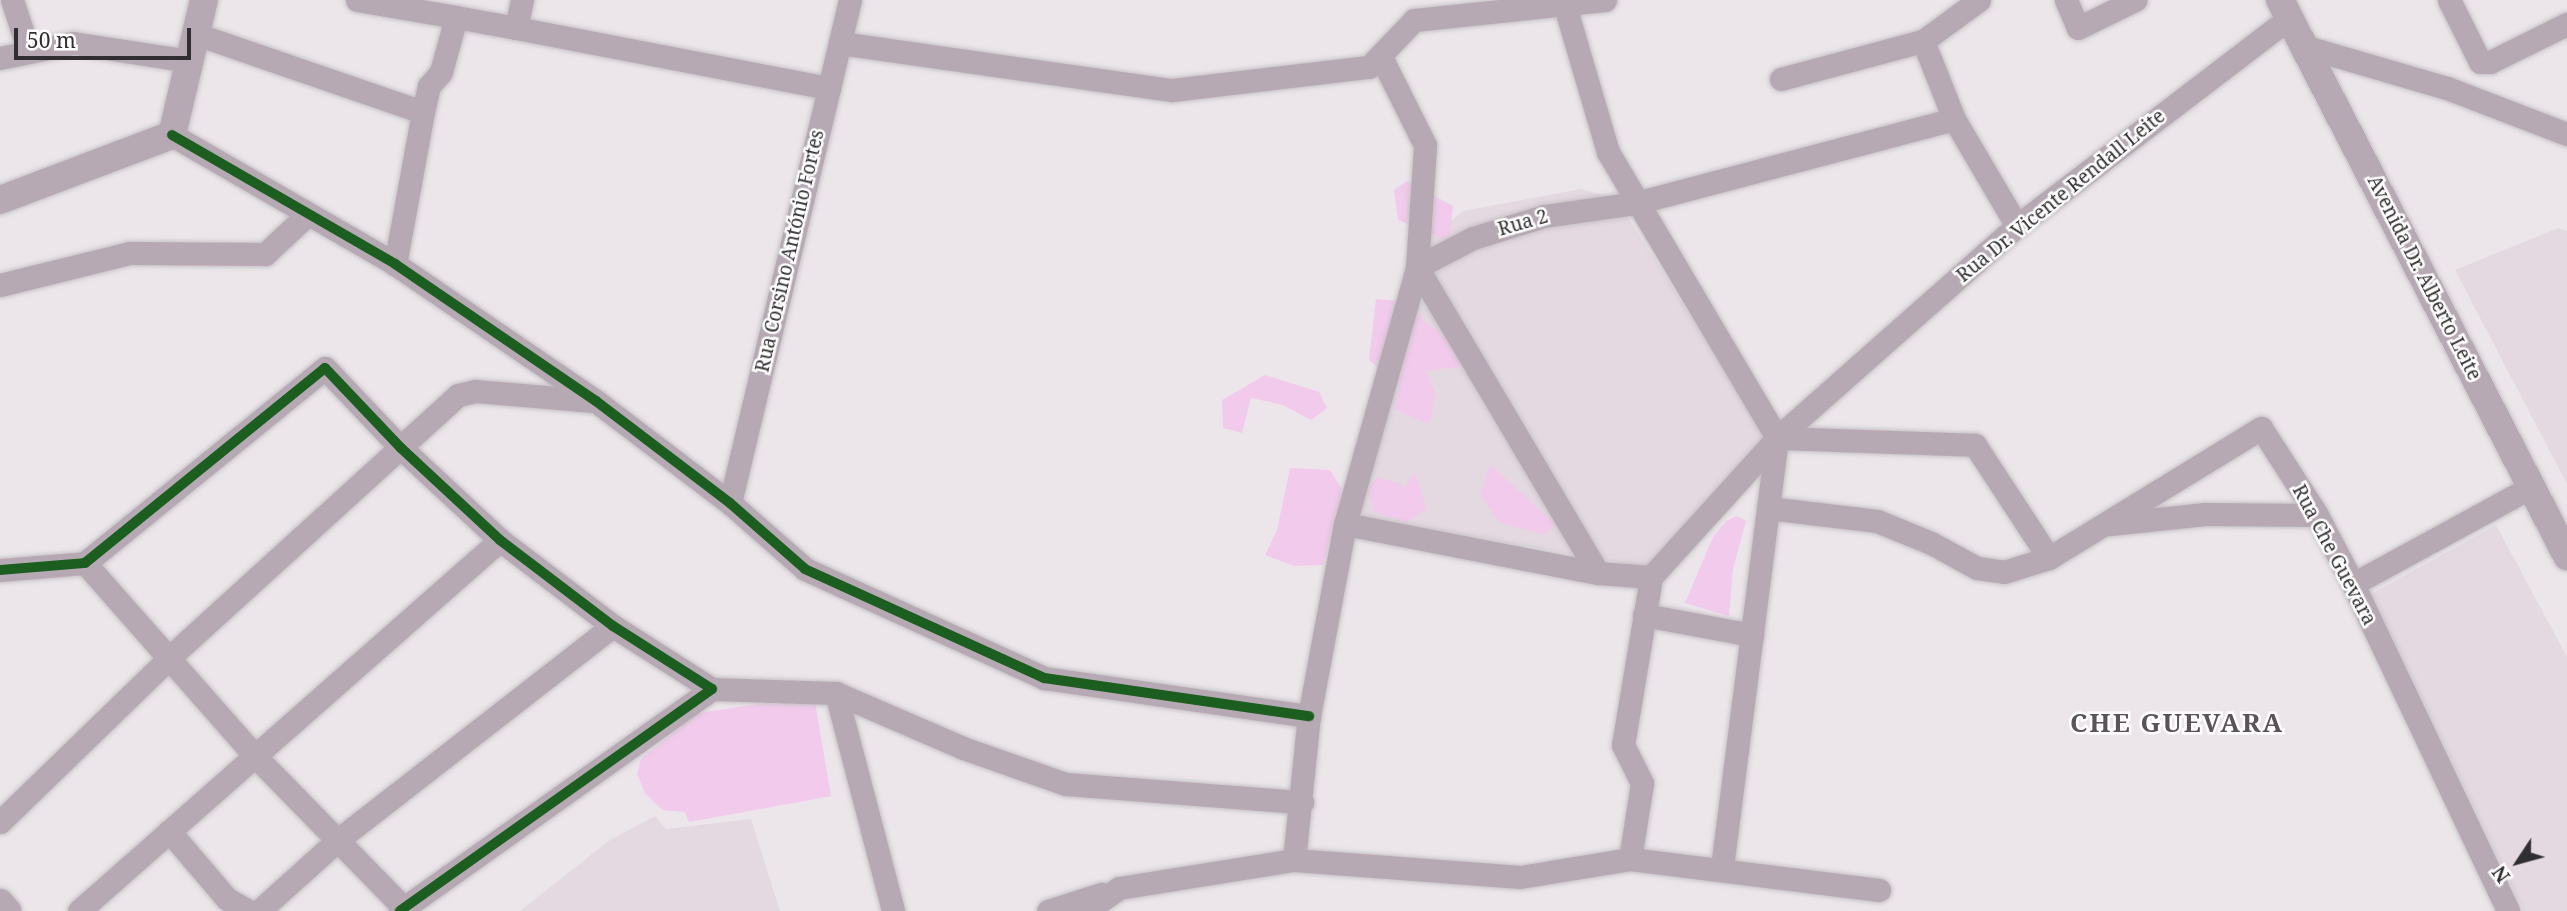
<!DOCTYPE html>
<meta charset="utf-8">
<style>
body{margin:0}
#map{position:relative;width:2567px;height:911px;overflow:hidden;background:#ece6eb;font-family:"Noto Serif",serif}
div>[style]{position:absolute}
.built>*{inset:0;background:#e4d8e1}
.green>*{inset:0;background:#f2caec}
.roads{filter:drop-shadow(0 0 2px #c6c2c5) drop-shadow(0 0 2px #c6c2c5)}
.minor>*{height:23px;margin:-11.5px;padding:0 11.5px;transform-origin:11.5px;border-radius:11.5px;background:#b6a9b4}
.tertiary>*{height:28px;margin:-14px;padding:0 14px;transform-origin:14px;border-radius:14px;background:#b6a9b4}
.cycleway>*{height:10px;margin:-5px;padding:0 5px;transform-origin:5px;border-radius:5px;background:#1b5e20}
span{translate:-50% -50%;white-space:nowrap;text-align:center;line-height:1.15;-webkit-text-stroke:5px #fff;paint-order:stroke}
.street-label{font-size:19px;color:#312e31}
.district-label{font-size:26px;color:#5b5359;font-weight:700;letter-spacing:2px}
.north{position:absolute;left:2483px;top:827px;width:70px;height:70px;-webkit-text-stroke:5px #fff;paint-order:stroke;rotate:234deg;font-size:19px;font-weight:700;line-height:28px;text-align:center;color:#312e31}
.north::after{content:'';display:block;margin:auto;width:24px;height:32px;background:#312e31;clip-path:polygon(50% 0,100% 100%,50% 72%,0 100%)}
.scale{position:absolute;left:14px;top:28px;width:177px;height:32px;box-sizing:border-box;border:4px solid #312e31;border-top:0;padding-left:9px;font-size:21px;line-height:24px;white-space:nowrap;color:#312e31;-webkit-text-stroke:5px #fff;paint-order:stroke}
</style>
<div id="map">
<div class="built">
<i style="clip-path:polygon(1581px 189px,1616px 199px,1768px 437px,1646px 567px,1355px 516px,1419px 249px,1463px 211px)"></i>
<i style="clip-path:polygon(2558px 228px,2567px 231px,2567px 484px,2455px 270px)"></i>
<i style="clip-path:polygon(2496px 525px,2567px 657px,2567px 911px,2524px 911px,2371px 594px)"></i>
<i style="clip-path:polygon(655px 816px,666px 829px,751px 819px,780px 911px,520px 911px,610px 840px)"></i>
</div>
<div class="green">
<i style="clip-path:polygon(1407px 181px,1453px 206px,1449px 241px,1398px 220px,1394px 190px)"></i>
<i style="clip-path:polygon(1376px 299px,1412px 302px,1425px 322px,1447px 336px,1464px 366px,1426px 371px,1435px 393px,1429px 424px,1394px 409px,1400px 385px,1369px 360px)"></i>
<i style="clip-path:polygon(1265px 375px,1319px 392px,1327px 408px,1311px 420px,1283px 405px,1251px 398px,1242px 433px,1223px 428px,1222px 400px)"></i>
<i style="clip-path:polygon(1490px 464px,1555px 524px,1544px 535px,1499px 522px,1480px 495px)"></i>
<i style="clip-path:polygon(1290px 468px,1330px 470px,1342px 489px,1323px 565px,1294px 566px,1265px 555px,1277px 530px)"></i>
<i style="clip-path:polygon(1415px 473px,1426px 508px,1406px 523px,1373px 511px,1368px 487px,1378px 477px,1405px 486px)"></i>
<i style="clip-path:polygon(1737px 516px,1746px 521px,1733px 569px,1729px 616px,1685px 603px,1713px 537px,1726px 521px)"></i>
<i style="clip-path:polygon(814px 696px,831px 796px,689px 822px,685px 812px,662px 810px,645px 793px,637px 774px,641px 759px,698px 713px)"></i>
</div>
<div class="roads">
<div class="minor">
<i style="left:12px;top:0;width:52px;rotate:71.9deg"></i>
<i style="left:357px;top:0;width:100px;rotate:9.7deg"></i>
<i style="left:1979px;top:0;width:69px;rotate:143.8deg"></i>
<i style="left:1923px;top:41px;width:84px;rotate:68.3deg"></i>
<i style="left:1954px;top:119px;width:124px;rotate:59.5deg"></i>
<i style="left:2066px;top:0;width:30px;rotate:67deg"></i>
<i style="left:2078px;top:28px;width:64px;rotate:-26.2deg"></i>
<i style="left:2449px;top:0;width:69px;rotate:63.4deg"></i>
<i style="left:2480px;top:62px;width:10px"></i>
<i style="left:2490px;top:62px;width:86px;rotate:-26.3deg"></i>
<i style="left:1565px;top:6px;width:152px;rotate:73.6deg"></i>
<i style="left:1608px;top:152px;width:332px;rotate:59.4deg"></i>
<i style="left:1777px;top:438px;width:434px;rotate:97.3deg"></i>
<i style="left:516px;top:28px;width:319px;rotate:10.9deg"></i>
<i style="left:196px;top:34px;width:240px;rotate:19deg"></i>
<i style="left:423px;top:112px;width:155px;rotate:100.4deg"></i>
<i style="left:840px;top:43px;width:335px;rotate:8.1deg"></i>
<i style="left:1172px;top:90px;width:198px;rotate:-6.7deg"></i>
<i style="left:1369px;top:67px;width:65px;rotate:-46.2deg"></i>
<i style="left:1414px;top:20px;width:192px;rotate:-6deg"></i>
<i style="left:2303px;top:46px;width:150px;rotate:16.3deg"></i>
<i style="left:2447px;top:88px;width:129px;rotate:21deg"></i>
<i style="left:0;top:58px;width:75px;rotate:-11.6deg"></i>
<i style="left:73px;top:43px;width:117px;rotate:8.8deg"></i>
<i style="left:1781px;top:79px;width:147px;rotate:-15deg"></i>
<i style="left:423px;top:112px;width:27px;rotate:-77deg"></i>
<i style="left:429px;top:86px;width:18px;rotate:-49deg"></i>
<i style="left:441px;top:72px;width:57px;rotate:-74.7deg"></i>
<i style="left:456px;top:17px;width:61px;rotate:10.4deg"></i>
<i style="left:516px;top:28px;width:29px;rotate:-78deg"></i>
<i style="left:172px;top:135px;width:258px;rotate:30deg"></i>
<i style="left:395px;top:264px;width:243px;rotate:34.3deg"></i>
<i style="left:596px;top:401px;width:168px;rotate:37.3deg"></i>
<i style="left:730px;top:503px;width:100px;rotate:41.3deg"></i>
<i style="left:805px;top:569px;width:263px;rotate:24.5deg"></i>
<i style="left:1044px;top:678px;width:268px;rotate:8.2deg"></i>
<i style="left:0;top:285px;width:133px;rotate:-13.9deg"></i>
<i style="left:129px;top:253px;width:136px;rotate:0.4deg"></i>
<i style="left:265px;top:254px;width:59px;rotate:-42.9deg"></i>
<i style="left:1777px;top:438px;width:198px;rotate:2deg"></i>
<i style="left:1975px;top:445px;width:135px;rotate:56.8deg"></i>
<i style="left:730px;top:503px;width:517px;rotate:-76.58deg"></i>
<i style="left:1768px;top:508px;width:110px;rotate:6.8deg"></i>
<i style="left:1877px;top:521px;width:58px;rotate:22.2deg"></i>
<i style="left:1931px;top:543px;width:52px;rotate:28.5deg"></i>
<i style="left:1977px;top:568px;width:27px;rotate:8deg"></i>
<i style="left:2004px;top:572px;width:47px;rotate:-17.3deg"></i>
<i style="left:2049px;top:558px;width:249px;rotate:-31.5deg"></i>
<i style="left:2261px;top:428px;width:103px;rotate:57.2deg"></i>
<i style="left:2317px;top:515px;width:78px;rotate:62.4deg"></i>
<i style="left:2353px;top:584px;width:362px;rotate:64.6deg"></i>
<i style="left:1345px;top:524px;width:258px;rotate:11deg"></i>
<i style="left:1598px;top:573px;width:53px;rotate:4.3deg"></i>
<i style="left:2110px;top:524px;width:96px;rotate:-6deg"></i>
<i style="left:2205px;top:514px;width:112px;rotate:0.5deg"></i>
<i style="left:85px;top:563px;width:256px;rotate:48.6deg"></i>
<i style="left:254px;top:755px;width:219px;rotate:45.6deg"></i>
<i style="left:0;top:570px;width:85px;rotate:-4.7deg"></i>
<i style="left:85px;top:563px;width:309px;rotate:-39.1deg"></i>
<i style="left:325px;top:368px;width:110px;rotate:46.5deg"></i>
<i style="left:401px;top:448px;width:135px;rotate:42.9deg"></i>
<i style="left:500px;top:540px;width:142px;rotate:37.3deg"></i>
<i style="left:613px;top:626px;width:117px;rotate:32.5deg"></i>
<i style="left:712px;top:689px;width:383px;rotate:144.6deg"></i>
<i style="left:1598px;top:573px;width:356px;rotate:-120.6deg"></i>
<i style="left:1417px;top:267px;width:63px;rotate:-27.4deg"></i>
<i style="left:1473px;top:238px;width:74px;rotate:-17.2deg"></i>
<i style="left:1544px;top:216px;width:93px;rotate:-8deg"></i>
<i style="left:1636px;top:203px;width:329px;rotate:-14.8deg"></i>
<i style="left:2353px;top:584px;width:203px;rotate:-28.6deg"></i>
<i style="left:1644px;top:615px;width:110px;rotate:10.5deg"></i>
<i style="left:712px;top:689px;width:124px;rotate:1.8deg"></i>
<i style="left:836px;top:693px;width:138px;rotate:23.4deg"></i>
<i style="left:963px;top:748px;width:109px;rotate:19.3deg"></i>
<i style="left:1066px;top:784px;width:237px;rotate:4.4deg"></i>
<i style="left:836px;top:693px;width:225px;rotate:75.3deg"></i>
<i style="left:0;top:822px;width:237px;rotate:-44.1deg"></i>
<i style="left:170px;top:657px;width:389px;rotate:-42.3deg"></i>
<i style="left:458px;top:395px;width:17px;rotate:-13deg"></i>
<i style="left:475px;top:391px;width:119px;rotate:4.8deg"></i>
<i style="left:169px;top:831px;width:89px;rotate:49.5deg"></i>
<i style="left:227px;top:899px;width:25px;rotate:29deg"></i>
<i style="left:1630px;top:859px;width:77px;rotate:-81deg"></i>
<i style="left:1642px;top:783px;width:42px;rotate:-116.6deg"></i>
<i style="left:1623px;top:745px;width:170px;rotate:-80.5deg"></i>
<i style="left:1651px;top:577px;width:188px;rotate:-47.8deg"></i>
<i style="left:1777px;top:438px;width:320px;rotate:-41.5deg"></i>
<i style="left:2017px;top:226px;width:342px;rotate:-37.4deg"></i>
<i style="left:1294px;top:860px;width:145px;rotate:-84.1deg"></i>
<i style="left:1309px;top:716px;width:195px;rotate:-79.4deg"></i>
<i style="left:1345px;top:524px;width:267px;rotate:-74.3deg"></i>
<i style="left:1417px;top:267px;width:122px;rotate:-86.2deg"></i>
<i style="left:1425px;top:145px;width:96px;rotate:-116.6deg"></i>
<i style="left:79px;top:911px;width:561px;rotate:-41.39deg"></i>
<i style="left:259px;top:911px;width:108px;rotate:-42deg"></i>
<i style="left:339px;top:839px;width:347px;rotate:-37.9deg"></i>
<i style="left:1048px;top:911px;width:56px;rotate:-17.8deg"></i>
<i style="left:1086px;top:911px;width:40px;rotate:-34.9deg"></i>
<i style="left:1119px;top:888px;width:177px;rotate:-9.1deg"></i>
<i style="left:1294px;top:860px;width:227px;rotate:4.3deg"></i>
<i style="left:1520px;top:877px;width:111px;rotate:-9.3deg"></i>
<i style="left:1630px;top:859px;width:251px;rotate:7.1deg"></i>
</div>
<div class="tertiary">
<i style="left:2280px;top:0;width:626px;rotate:62.7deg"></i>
<i style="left:0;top:200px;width:184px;rotate:-20.7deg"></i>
<i style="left:172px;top:135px;width:139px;rotate:-76.7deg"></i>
<i style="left:0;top:903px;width:11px;rotate:49deg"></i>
</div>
</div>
<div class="cycleway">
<i style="left:172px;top:135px;width:258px;rotate:30deg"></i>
<i style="left:395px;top:264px;width:243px;rotate:34.3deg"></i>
<i style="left:596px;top:401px;width:168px;rotate:37.3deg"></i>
<i style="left:730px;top:503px;width:100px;rotate:41.3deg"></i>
<i style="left:805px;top:569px;width:263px;rotate:24.5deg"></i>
<i style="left:1044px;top:678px;width:268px;rotate:8.2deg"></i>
<i style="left:0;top:570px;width:85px;rotate:-4.7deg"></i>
<i style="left:85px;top:563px;width:309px;rotate:-39.1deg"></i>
<i style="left:325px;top:368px;width:110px;rotate:46.5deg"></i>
<i style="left:401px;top:448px;width:135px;rotate:42.9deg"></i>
<i style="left:500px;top:540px;width:142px;rotate:37.3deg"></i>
<i style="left:613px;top:626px;width:117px;rotate:32.5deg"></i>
<i style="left:712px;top:689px;width:383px;rotate:144.6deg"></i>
</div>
<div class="street-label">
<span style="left:2061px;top:196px;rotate:-39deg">Rua Dr. Vicente Rendall Leite</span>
<span style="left:1523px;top:223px;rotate:-16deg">Rua 2</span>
<span style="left:790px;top:251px;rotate:-77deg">Rua Corsino António Fortes</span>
<span style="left:2424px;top:278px;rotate:63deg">Avenida Dr. Alberto Leite</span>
<span style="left:2334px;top:555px;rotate:62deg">Rua Che Guevara</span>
</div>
<div class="district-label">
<span style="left:2177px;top:723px">CHE GUEVARA</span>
</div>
<div class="north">N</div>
<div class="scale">50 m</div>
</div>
